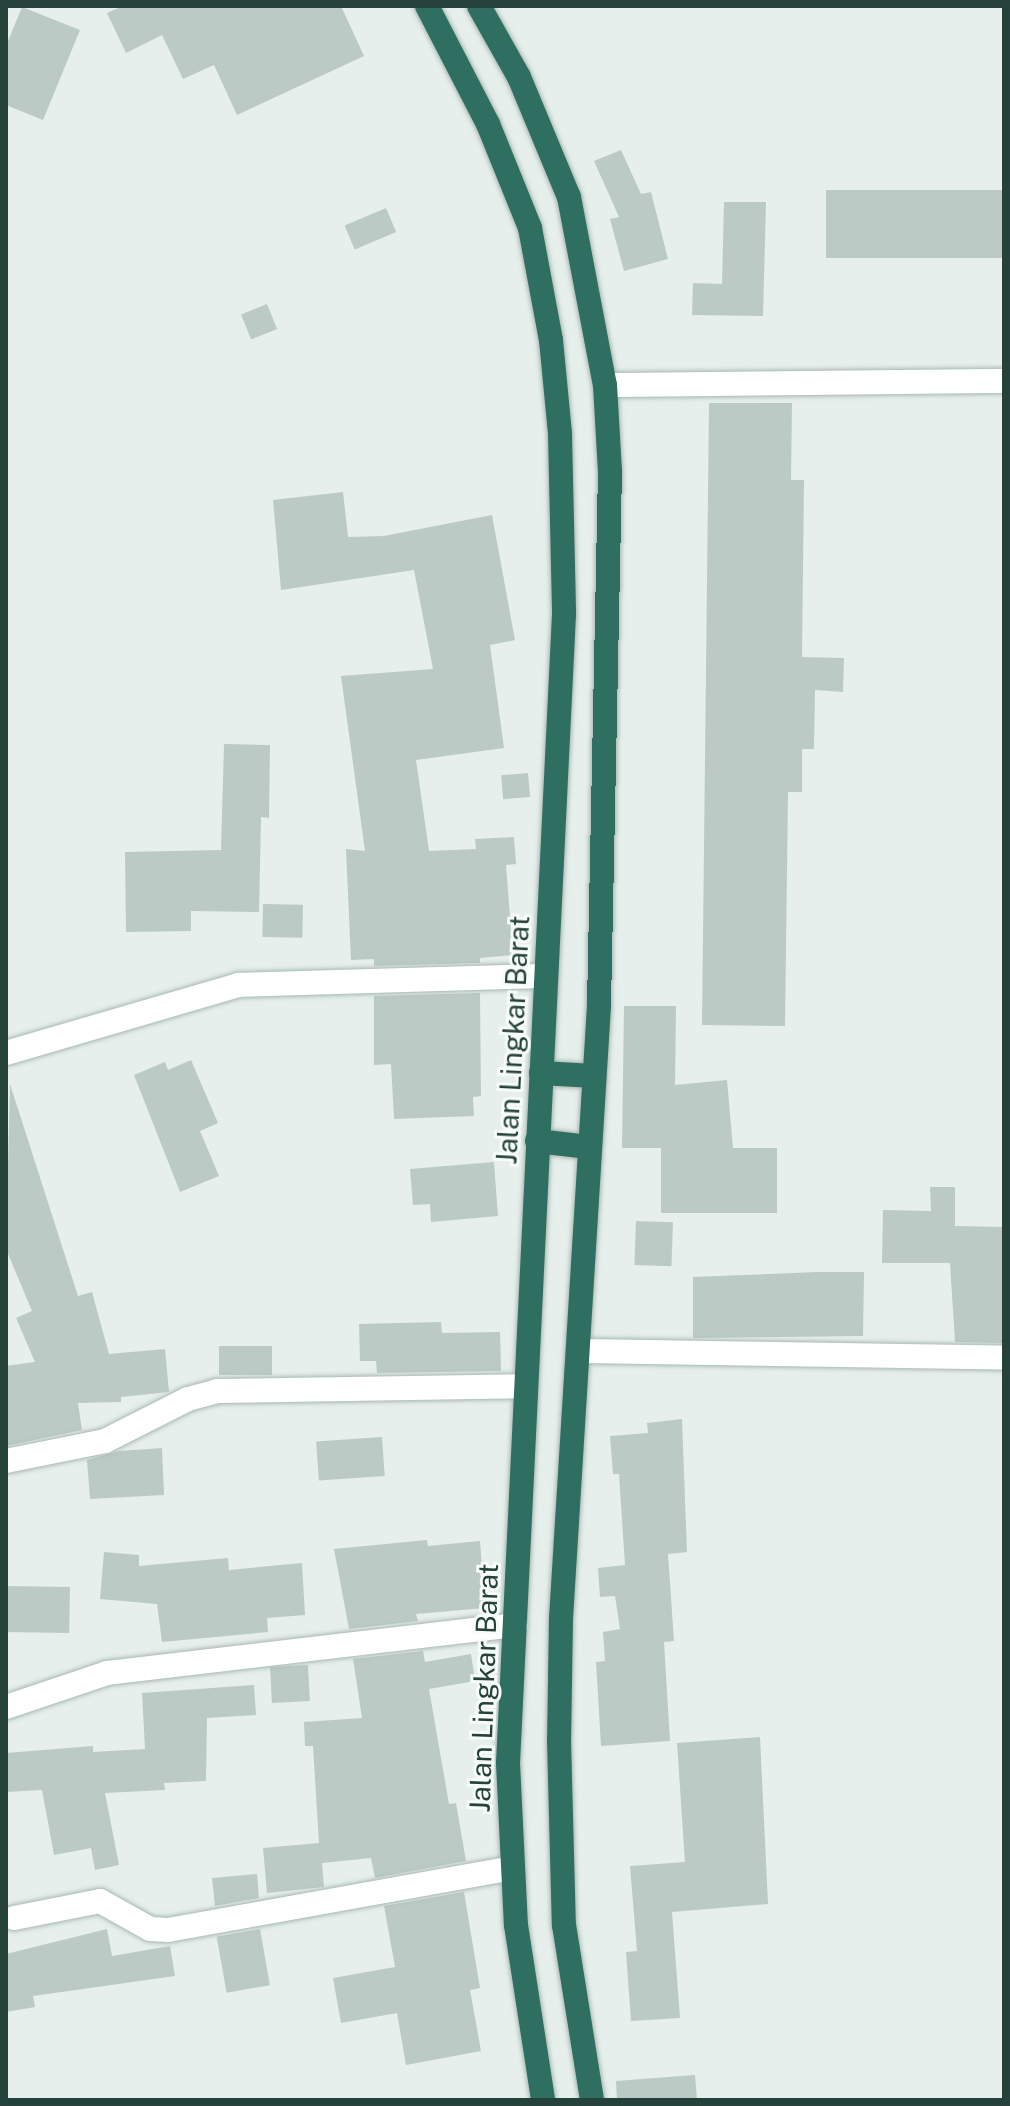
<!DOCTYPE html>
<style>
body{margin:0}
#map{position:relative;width:1010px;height:2106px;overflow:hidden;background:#e6efeb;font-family:"Public Sans",sans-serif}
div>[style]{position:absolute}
.building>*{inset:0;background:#bbcac4;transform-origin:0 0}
.roads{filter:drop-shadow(0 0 2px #a8b8b2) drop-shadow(0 0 2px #a8b8b2)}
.street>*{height:24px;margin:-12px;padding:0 12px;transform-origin:12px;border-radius:12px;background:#fff}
.secondary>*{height:24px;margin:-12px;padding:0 12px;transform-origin:12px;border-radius:12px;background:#fff}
.highway>*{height:24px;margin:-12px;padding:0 12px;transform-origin:12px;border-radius:12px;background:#2f6f62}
span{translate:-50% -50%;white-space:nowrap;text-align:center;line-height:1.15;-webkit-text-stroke:6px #f7fbf9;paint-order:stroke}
.street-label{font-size:28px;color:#24423a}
.frame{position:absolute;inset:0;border:8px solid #24423a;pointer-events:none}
</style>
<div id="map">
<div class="building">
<i style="clip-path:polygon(123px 6px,341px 6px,364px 56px,237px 115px,214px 65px,183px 79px,162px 35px,126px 53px,107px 13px)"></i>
<i style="clip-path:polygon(22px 7px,80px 30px,43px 120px,6px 105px,6px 46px)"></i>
<i style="clip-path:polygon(621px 150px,641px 194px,651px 192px,668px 259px,624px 271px,610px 219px,619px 217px,594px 161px)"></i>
<i style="left:1004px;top:190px;width:68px;height:178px;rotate:90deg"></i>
<i style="clip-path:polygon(724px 202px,766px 202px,763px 316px,692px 315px,693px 283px,722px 284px)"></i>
<i style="left:386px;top:208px;width:26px;height:45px;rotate:67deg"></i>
<i style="left:267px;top:304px;width:27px;height:28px;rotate:68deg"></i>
<i style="clip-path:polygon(709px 403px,792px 403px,791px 480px,804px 480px,802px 657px,844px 658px,843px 692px,815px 690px,814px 749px,802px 749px,802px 792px,788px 792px,785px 1026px,702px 1025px)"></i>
<i style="clip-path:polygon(343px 492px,348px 537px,384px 536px,492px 515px,515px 640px,490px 645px,504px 748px,416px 760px,429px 851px,476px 849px,475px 839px,514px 837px,516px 864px,506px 865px,513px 955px,480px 958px,480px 963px,374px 966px,374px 959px,351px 960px,346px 849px,365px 851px,341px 676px,433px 669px,414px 570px,281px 590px,273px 500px)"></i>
<i style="clip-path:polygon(224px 744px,270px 745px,269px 818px,261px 817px,259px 912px,191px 911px,191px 931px,126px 932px,125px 852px,221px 850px)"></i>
<i style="left:528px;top:773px;width:24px;height:27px;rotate:85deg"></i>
<i style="left:263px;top:904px;width:40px;height:33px;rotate:1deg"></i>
<i style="clip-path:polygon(480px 993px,481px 1096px,473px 1097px,474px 1116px,394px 1119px,391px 1064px,374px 1065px,374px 996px)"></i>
<i style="clip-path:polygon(624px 1006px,676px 1006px,675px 1085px,727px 1080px,733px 1148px,777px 1148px,777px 1213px,661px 1213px,661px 1148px,622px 1148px)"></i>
<i style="clip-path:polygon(191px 1060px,218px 1123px,200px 1131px,219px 1176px,180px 1192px,134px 1075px,165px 1062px,168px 1070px)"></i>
<i style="clip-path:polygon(10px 1084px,78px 1296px,92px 1292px,109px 1354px,165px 1349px,169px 1392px,121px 1397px,121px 1402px,78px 1403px,82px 1430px,6px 1446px,6px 1366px,35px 1362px,16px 1318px,32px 1311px,6px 1249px)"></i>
<i style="clip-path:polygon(494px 1162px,498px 1216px,431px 1222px,430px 1204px,413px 1205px,410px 1169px)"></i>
<i style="clip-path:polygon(930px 1187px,955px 1187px,955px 1226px,1004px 1227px,1004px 1343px,955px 1342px,950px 1263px,882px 1263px,883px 1210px,931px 1211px)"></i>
<i style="left:636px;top:1221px;width:37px;height:44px;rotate:2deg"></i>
<i style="clip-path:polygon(817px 1272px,864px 1272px,863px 1336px,693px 1338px,693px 1277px)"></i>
<i style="clip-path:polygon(441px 1322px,442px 1333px,500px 1332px,501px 1371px,377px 1373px,376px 1361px,360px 1361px,359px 1324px)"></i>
<i style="left:272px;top:1346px;width:29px;height:53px;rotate:90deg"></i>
<i style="clip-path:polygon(682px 1419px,687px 1552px,668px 1554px,674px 1641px,664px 1642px,670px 1741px,601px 1746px,596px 1662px,605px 1661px,603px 1632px,620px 1629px,615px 1596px,600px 1597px,598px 1568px,625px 1565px,619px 1474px,613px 1474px,610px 1436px,648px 1433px,647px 1423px)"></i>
<i style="left:382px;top:1437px;width:39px;height:66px;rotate:86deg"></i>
<i style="clip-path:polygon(162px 1448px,164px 1495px,90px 1499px,87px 1460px,119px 1451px)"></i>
<i style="clip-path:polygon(427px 1540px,428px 1546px,480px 1541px,485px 1608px,416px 1614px,418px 1621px,349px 1629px,334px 1549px)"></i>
<i style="clip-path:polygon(104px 1552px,139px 1555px,139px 1566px,228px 1558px,229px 1570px,302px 1563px,305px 1615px,267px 1618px,268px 1632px,162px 1642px,157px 1604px,100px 1599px)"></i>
<i style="left:6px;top:1586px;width:64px;height:46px;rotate:1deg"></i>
<i style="clip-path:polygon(423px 1651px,425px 1662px,471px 1654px,475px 1681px,429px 1689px,449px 1804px,456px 1803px,466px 1861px,375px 1878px,371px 1858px,322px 1863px,324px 1887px,267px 1893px,263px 1848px,319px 1843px,313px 1746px,305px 1746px,304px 1722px,362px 1718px,353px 1659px)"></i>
<i style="left:308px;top:1665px;width:36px;height:38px;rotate:87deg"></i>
<i style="clip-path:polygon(254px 1685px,256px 1715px,207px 1718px,206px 1781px,164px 1783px,165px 1790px,105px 1793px,119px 1865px,95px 1870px,91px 1848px,54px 1855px,42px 1790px,6px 1792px,6px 1753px,93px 1746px,93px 1752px,145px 1749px,142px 1693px)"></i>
<i style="clip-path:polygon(760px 1737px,768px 1904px,672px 1912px,680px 2018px,631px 2021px,626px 1952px,637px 1951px,630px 1866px,685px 1862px,677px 1743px)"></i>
<i style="clip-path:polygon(257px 1874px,259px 1898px,215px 1906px,212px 1878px)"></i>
<i style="clip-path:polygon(464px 1892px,480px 1988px,470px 1990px,481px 2051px,406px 2065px,397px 2013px,341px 2023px,333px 1978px,395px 1967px,384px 1906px)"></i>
<i style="clip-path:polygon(107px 1929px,112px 1956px,170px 1946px,175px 1976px,33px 1996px,35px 2007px,6px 2012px,6px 1954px)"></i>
<i style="left:260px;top:1929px;width:57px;height:44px;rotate:80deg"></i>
<i style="clip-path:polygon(695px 2075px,697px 2100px,617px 2100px,616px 2081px)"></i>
</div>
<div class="roads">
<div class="street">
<i style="left:605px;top:385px;width:399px;rotate:-0.6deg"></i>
<i style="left:579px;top:1351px;width:425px;rotate:0.9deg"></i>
<i style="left:6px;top:1461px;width:101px;rotate:-11.4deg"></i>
<i style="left:105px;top:1441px;width:93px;rotate:-26.8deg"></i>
<i style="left:188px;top:1399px;width:30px;rotate:-15deg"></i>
<i style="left:217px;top:1391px;width:309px;rotate:-0.9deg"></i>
<i style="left:6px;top:1707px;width:107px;rotate:-18.6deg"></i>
<i style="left:107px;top:1673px;width:411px;rotate:-6.7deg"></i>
<i style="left:14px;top:1918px;width:88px;rotate:-11.2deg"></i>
<i style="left:100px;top:1901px;width:57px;rotate:29.2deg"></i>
<i style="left:150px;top:1929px;width:18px;rotate:3deg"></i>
<i style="left:168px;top:1930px;width:350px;rotate:-10.2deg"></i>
</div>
<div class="secondary">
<i style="left:6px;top:1053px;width:242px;rotate:-16.3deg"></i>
<i style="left:238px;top:985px;width:308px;rotate:-1.7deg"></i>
</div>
<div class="highway">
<i style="left:427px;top:6px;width:133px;rotate:62.7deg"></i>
<i style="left:488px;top:124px;width:112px;rotate:68deg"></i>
<i style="left:530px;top:228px;width:114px;rotate:79.4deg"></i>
<i style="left:551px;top:340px;width:94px;rotate:84.5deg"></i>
<i style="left:560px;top:434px;width:180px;rotate:88.7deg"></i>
<i style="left:564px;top:614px;width:1150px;rotate:92.79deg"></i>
<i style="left:508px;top:1763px;width:162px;rotate:87.2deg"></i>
<i style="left:516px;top:1925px;width:177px;rotate:81.2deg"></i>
<i style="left:479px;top:6px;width:81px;rotate:60.6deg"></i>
<i style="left:519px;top:77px;width:130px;rotate:67.4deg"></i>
<i style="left:569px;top:197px;width:191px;rotate:79.2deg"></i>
<i style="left:605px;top:385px;width:86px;rotate:86.7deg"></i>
<i style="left:610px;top:471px;width:535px;rotate:91.18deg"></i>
<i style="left:599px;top:1006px;width:613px;rotate:93.55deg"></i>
<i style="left:561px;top:1618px;width:122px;rotate:90.9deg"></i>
<i style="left:559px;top:1740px;width:185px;rotate:88.5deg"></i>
<i style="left:564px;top:1925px;width:177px;rotate:80.9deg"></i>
<i style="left:541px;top:1073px;width:53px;rotate:3.2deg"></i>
<i style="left:537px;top:1141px;width:52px;rotate:6.6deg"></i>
</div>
</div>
<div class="street-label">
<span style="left:513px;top:1040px;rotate:-87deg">Jalan Lingkar Barat</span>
<span style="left:484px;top:1688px;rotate:-88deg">Jalan Lingkar Barat</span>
</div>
<div class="frame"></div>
</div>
